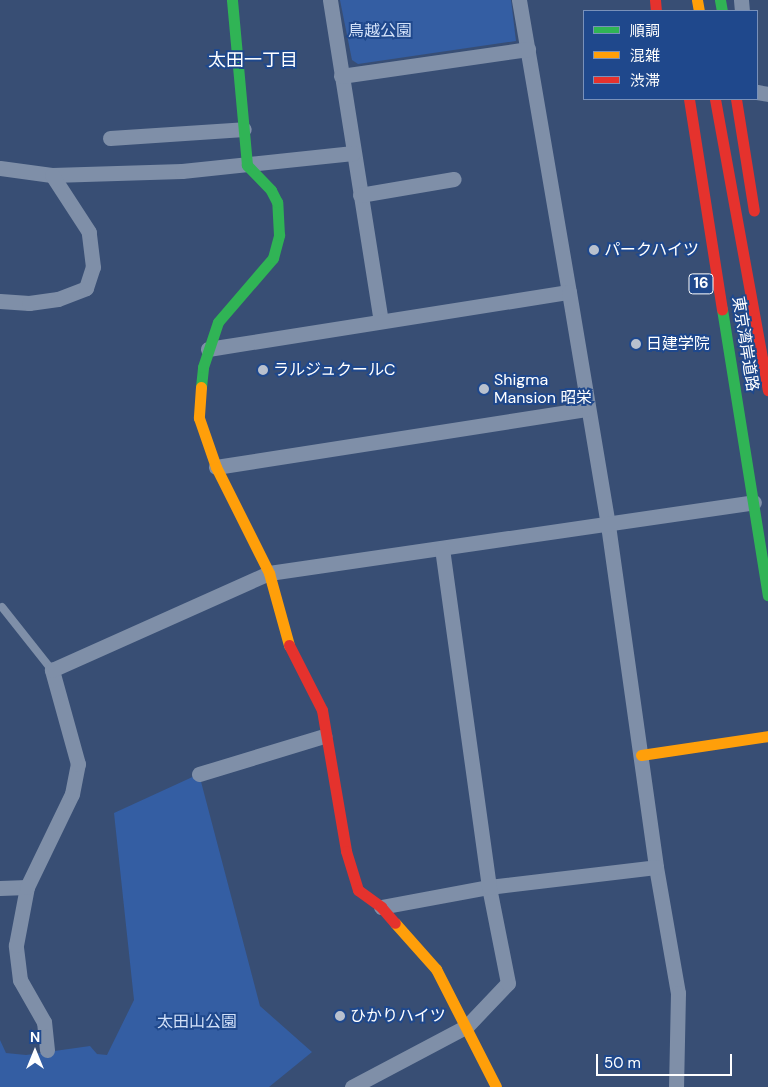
<!DOCTYPE html>
<meta charset="utf-8">
<style>
body{margin:0}
#map{position:relative;width:768px;height:1087px;overflow:hidden;background:#384e74;font-family:"DM Sans","Noto Sans JP",sans-serif}
div>[style]{position:absolute}
.green>*{inset:0;background:#345ea3}
.lane>*{height:8px;margin:-4px;padding:0 4px;transform-origin:4px;border-radius:4px;background:#7f8fa8}
.street>*{height:15px;margin:-7.5px;padding:0 7.5px;transform-origin:7.5px;border-radius:7.5px;background:#7f8fa8}
.fast>*{height:11px;margin:-5.5px;padding:0 5.5px;transform-origin:5.5px;border-radius:5.5px;background:#30b455}
.slow>*{height:11px;margin:-5.5px;padding:0 5.5px;transform-origin:5.5px;border-radius:5.5px;background:#ff9f0a}
.jam>*{height:11px;margin:-5.5px;padding:0 5.5px;transform-origin:5.5px;border-radius:5.5px;background:#e5322d}
.dots>*{width:14px;height:14px;translate:-50% -50%;box-sizing:border-box;border:2px solid #1f488c;border-radius:50%}
span{translate:-50% -50%;white-space:nowrap;text-align:center;line-height:1.15;-webkit-text-stroke:4px #1f488c;paint-order:stroke}
.shield-label span{padding:1px 4px;background:#1f488c;border:1px solid;border-radius:4px;-webkit-text-stroke-width:0}
.shield-label{font-size:15px;color:#fff;font-weight:700}
.park-label{font-size:16px;color:#d2e1f9}
.poi-label{font-size:16px;color:#fff}
.left{translate:0 -50%;text-align:left}
.street-label{font-size:16px;color:#fff}
.neighbourhood-label{font-size:18px;color:#fff}
.legend{position:absolute;left:583px;top:10px;width:175px;height:90px;box-sizing:border-box;background:#1f488c;border:1px solid #7991ba;margin:0;padding:6px 9px;list-style:none;font-size:15px;color:#fff}
.legend li{display:flex;align-items:center;gap:10px;height:25px}
.legend b{width:25px;border:1px solid #7991ba}
.north{position:absolute;left:10px;top:1027px;width:50px;height:50px;-webkit-text-stroke:4px #1f488c;paint-order:stroke;rotate:0deg;font-size:14px;font-weight:700;line-height:20px;text-align:center;color:#fff}
.north::after{content:'';display:block;margin:auto;width:18px;height:22px;background:#fff;clip-path:polygon(50% 0,100% 100%,50% 72%,0 100%)}
.scale{position:absolute;left:596px;top:1054px;width:136px;height:22px;box-sizing:border-box;border:2px solid #fff;border-top:0;padding-left:6px;font-size:15px;line-height:18px;white-space:nowrap;color:#fff;-webkit-text-stroke:4px #1f488c;paint-order:stroke}
</style>
<div id="map">
<div class="green">
<i style="clip-path:polygon(340px 0,511px 0,516px 41px,358px 64px,352px 60px)"></i>
<i style="clip-path:polygon(199px 774px,260px 1006px,312px 1052px,269px 1087px,0 1087px,0 1040px,6px 1053px,26px 1055px,90px 1046px,97px 1054px,107px 1055px,134px 1000px,114px 813px)"></i>
</div>
<div class="lane">
<i style="left:2px;top:607px;width:80px;rotate:51.6deg"></i>
</div>
<div class="street">
<i style="left:330px;top:0;width:325px;rotate:81deg"></i>
<i style="left:519px;top:0;width:296px;rotate:80.3deg"></i>
<i style="left:741px;top:0;width:11px;rotate:85deg"></i>
<i style="left:341px;top:76px;width:189px;rotate:-8.2deg"></i>
<i style="left:757px;top:92px;width:11px;rotate:10deg"></i>
<i style="left:110px;top:138px;width:134px;rotate:-3.8deg"></i>
<i style="left:0;top:168px;width:52px;rotate:7.7deg"></i>
<i style="left:52px;top:175px;width:130px;rotate:-1.8deg"></i>
<i style="left:182px;top:171px;width:172px;rotate:-6deg"></i>
<i style="left:360px;top:195px;width:95px;rotate:-9.7deg"></i>
<i style="left:0;top:301px;width:29px;rotate:4deg"></i>
<i style="left:29px;top:303px;width:29px;rotate:-8deg"></i>
<i style="left:58px;top:299px;width:30px;rotate:-21deg"></i>
<i style="left:86px;top:288px;width:22px;rotate:-72deg"></i>
<i style="left:93px;top:267px;width:35px;rotate:-97deg"></i>
<i style="left:89px;top:232px;width:68px;rotate:-123deg"></i>
<i style="left:208px;top:349px;width:365px;rotate:-9deg"></i>
<i style="left:569px;top:292px;width:236px;rotate:80.5deg"></i>
<i style="left:608px;top:525px;width:345px;rotate:82deg"></i>
<i style="left:656px;top:867px;width:128px;rotate:80.1deg"></i>
<i style="left:678px;top:993px;width:94px;rotate:91.2deg"></i>
<i style="left:216px;top:467px;width:376px;rotate:-8.9deg"></i>
<i style="left:199px;top:774px;width:131px;rotate:-16.9deg"></i>
<i style="left:0;top:888px;width:27px;rotate:-2deg"></i>
<i style="left:381px;top:907px;width:110px;rotate:-10.5deg"></i>
<i style="left:489px;top:887px;width:168px;rotate:-6.8deg"></i>
<i style="left:47px;top:1050px;width:28px;rotate:-96deg"></i>
<i style="left:44px;top:1022px;width:48px;rotate:-119.7deg"></i>
<i style="left:20px;top:980px;width:35px;rotate:-97deg"></i>
<i style="left:16px;top:945px;width:59px;rotate:-79.3deg"></i>
<i style="left:27px;top:887px;width:103px;rotate:-64.2deg"></i>
<i style="left:72px;top:794px;width:31px;rotate:-79deg"></i>
<i style="left:78px;top:764px;width:98px;rotate:-105.5deg"></i>
<i style="left:52px;top:670px;width:238px;rotate:-24.1deg"></i>
<i style="left:269px;top:573px;width:490px;rotate:-8.3deg"></i>
<i style="left:352px;top:1087px;width:130px;rotate:-27.9deg"></i>
<i style="left:467px;top:1026px;width:59px;rotate:-46.4deg"></i>
<i style="left:508px;top:983px;width:98px;rotate:-101.2deg"></i>
<i style="left:489px;top:887px;width:342px;rotate:-97.9deg"></i>
</div>
<div class="fast">
<i style="left:720px;top:0;width:11px;rotate:80deg"></i>
<i style="left:722px;top:309px;width:290px;rotate:80.9deg"></i>
<i style="left:201px;top:387px;width:20px;rotate:-84deg"></i>
<i style="left:203px;top:367px;width:47px;rotate:-71.6deg"></i>
<i style="left:218px;top:322px;width:84px;rotate:-49.3deg"></i>
<i style="left:273px;top:258px;width:24px;rotate:-75deg"></i>
<i style="left:279px;top:235px;width:33px;rotate:-93deg"></i>
<i style="left:277px;top:202px;width:13px;rotate:-117deg"></i>
<i style="left:271px;top:190px;width:35px;rotate:-134deg"></i>
<i style="left:247px;top:165px;width:166px;rotate:-95.2deg"></i>
</div>
<div class="slow">
<i style="left:697px;top:0;width:11px;rotate:80deg"></i>
<i style="left:201px;top:387px;width:31px;rotate:94deg"></i>
<i style="left:199px;top:418px;width:52px;rotate:70.9deg"></i>
<i style="left:216px;top:467px;width:119px;rotate:63.4deg"></i>
<i style="left:269px;top:573px;width:75px;rotate:74.5deg"></i>
<i style="left:641px;top:755px;width:128px;rotate:-8.5deg"></i>
<i style="left:395px;top:923px;width:62px;rotate:48.3deg"></i>
<i style="left:436px;top:969px;width:132px;rotate:63deg"></i>
</div>
<div class="jam">
<i style="left:655px;top:0;width:11px;rotate:85deg"></i>
<i style="left:689px;top:99px;width:213px;rotate:81.1deg"></i>
<i style="left:715px;top:99px;width:296px;rotate:79.7deg"></i>
<i style="left:736px;top:99px;width:113px;rotate:80.9deg"></i>
<i style="left:289px;top:645px;width:73px;rotate:63.1deg"></i>
<i style="left:322px;top:710px;width:143px;rotate:80.3deg"></i>
<i style="left:346px;top:851px;width:41px;rotate:72.9deg"></i>
<i style="left:358px;top:890px;width:29px;rotate:36deg"></i>
<i style="left:381px;top:907px;width:21px;rotate:49deg"></i>
</div>
<div class="dots">
<i style="left:594px;top:250px;background:#b9c1ce"></i>
<i style="left:636px;top:344px;background:#b9c1ce"></i>
<i style="left:263px;top:370px;background:#b9c1ce"></i>
<i style="left:484px;top:389px;background:#b9c1ce"></i>
<i style="left:340px;top:1016px;background:#b9c1ce"></i>
</div>
<div class="shield-label">
<span style="left:701px;top:284px">16</span>
</div>
<div class="park-label">
<span style="left:380px;top:31px">鳥越公園</span>
<span style="left:197px;top:1022px">太田山公園</span>
</div>
<div class="poi-label">
<span class="left" style="left:604px;top:250px">パークハイツ</span>
<span class="left" style="left:646px;top:344px">日建学院</span>
<span class="left" style="left:273px;top:370px">ラルジュクールC</span>
<span class="left" style="left:494px;top:389px">Shigma<br>Mansion 昭栄</span>
<span class="left" style="left:350px;top:1016px">ひかりハイツ</span>
</div>
<div class="street-label">
<span style="left:745px;top:344px;rotate:81deg">東京湾岸道路</span>
</div>
<div class="neighbourhood-label">
<span style="left:253px;top:60px">太田一丁目</span>
</div>
<ul class="legend">
<li><b style="height:6px;background:#30b455"></b>順調</li>
<li><b style="height:6px;background:#ff9f0a"></b>混雑</li>
<li><b style="height:6px;background:#e5322d"></b>渋滞</li>
</ul>
<div class="north">N</div>
<div class="scale">50 m</div>
</div>
